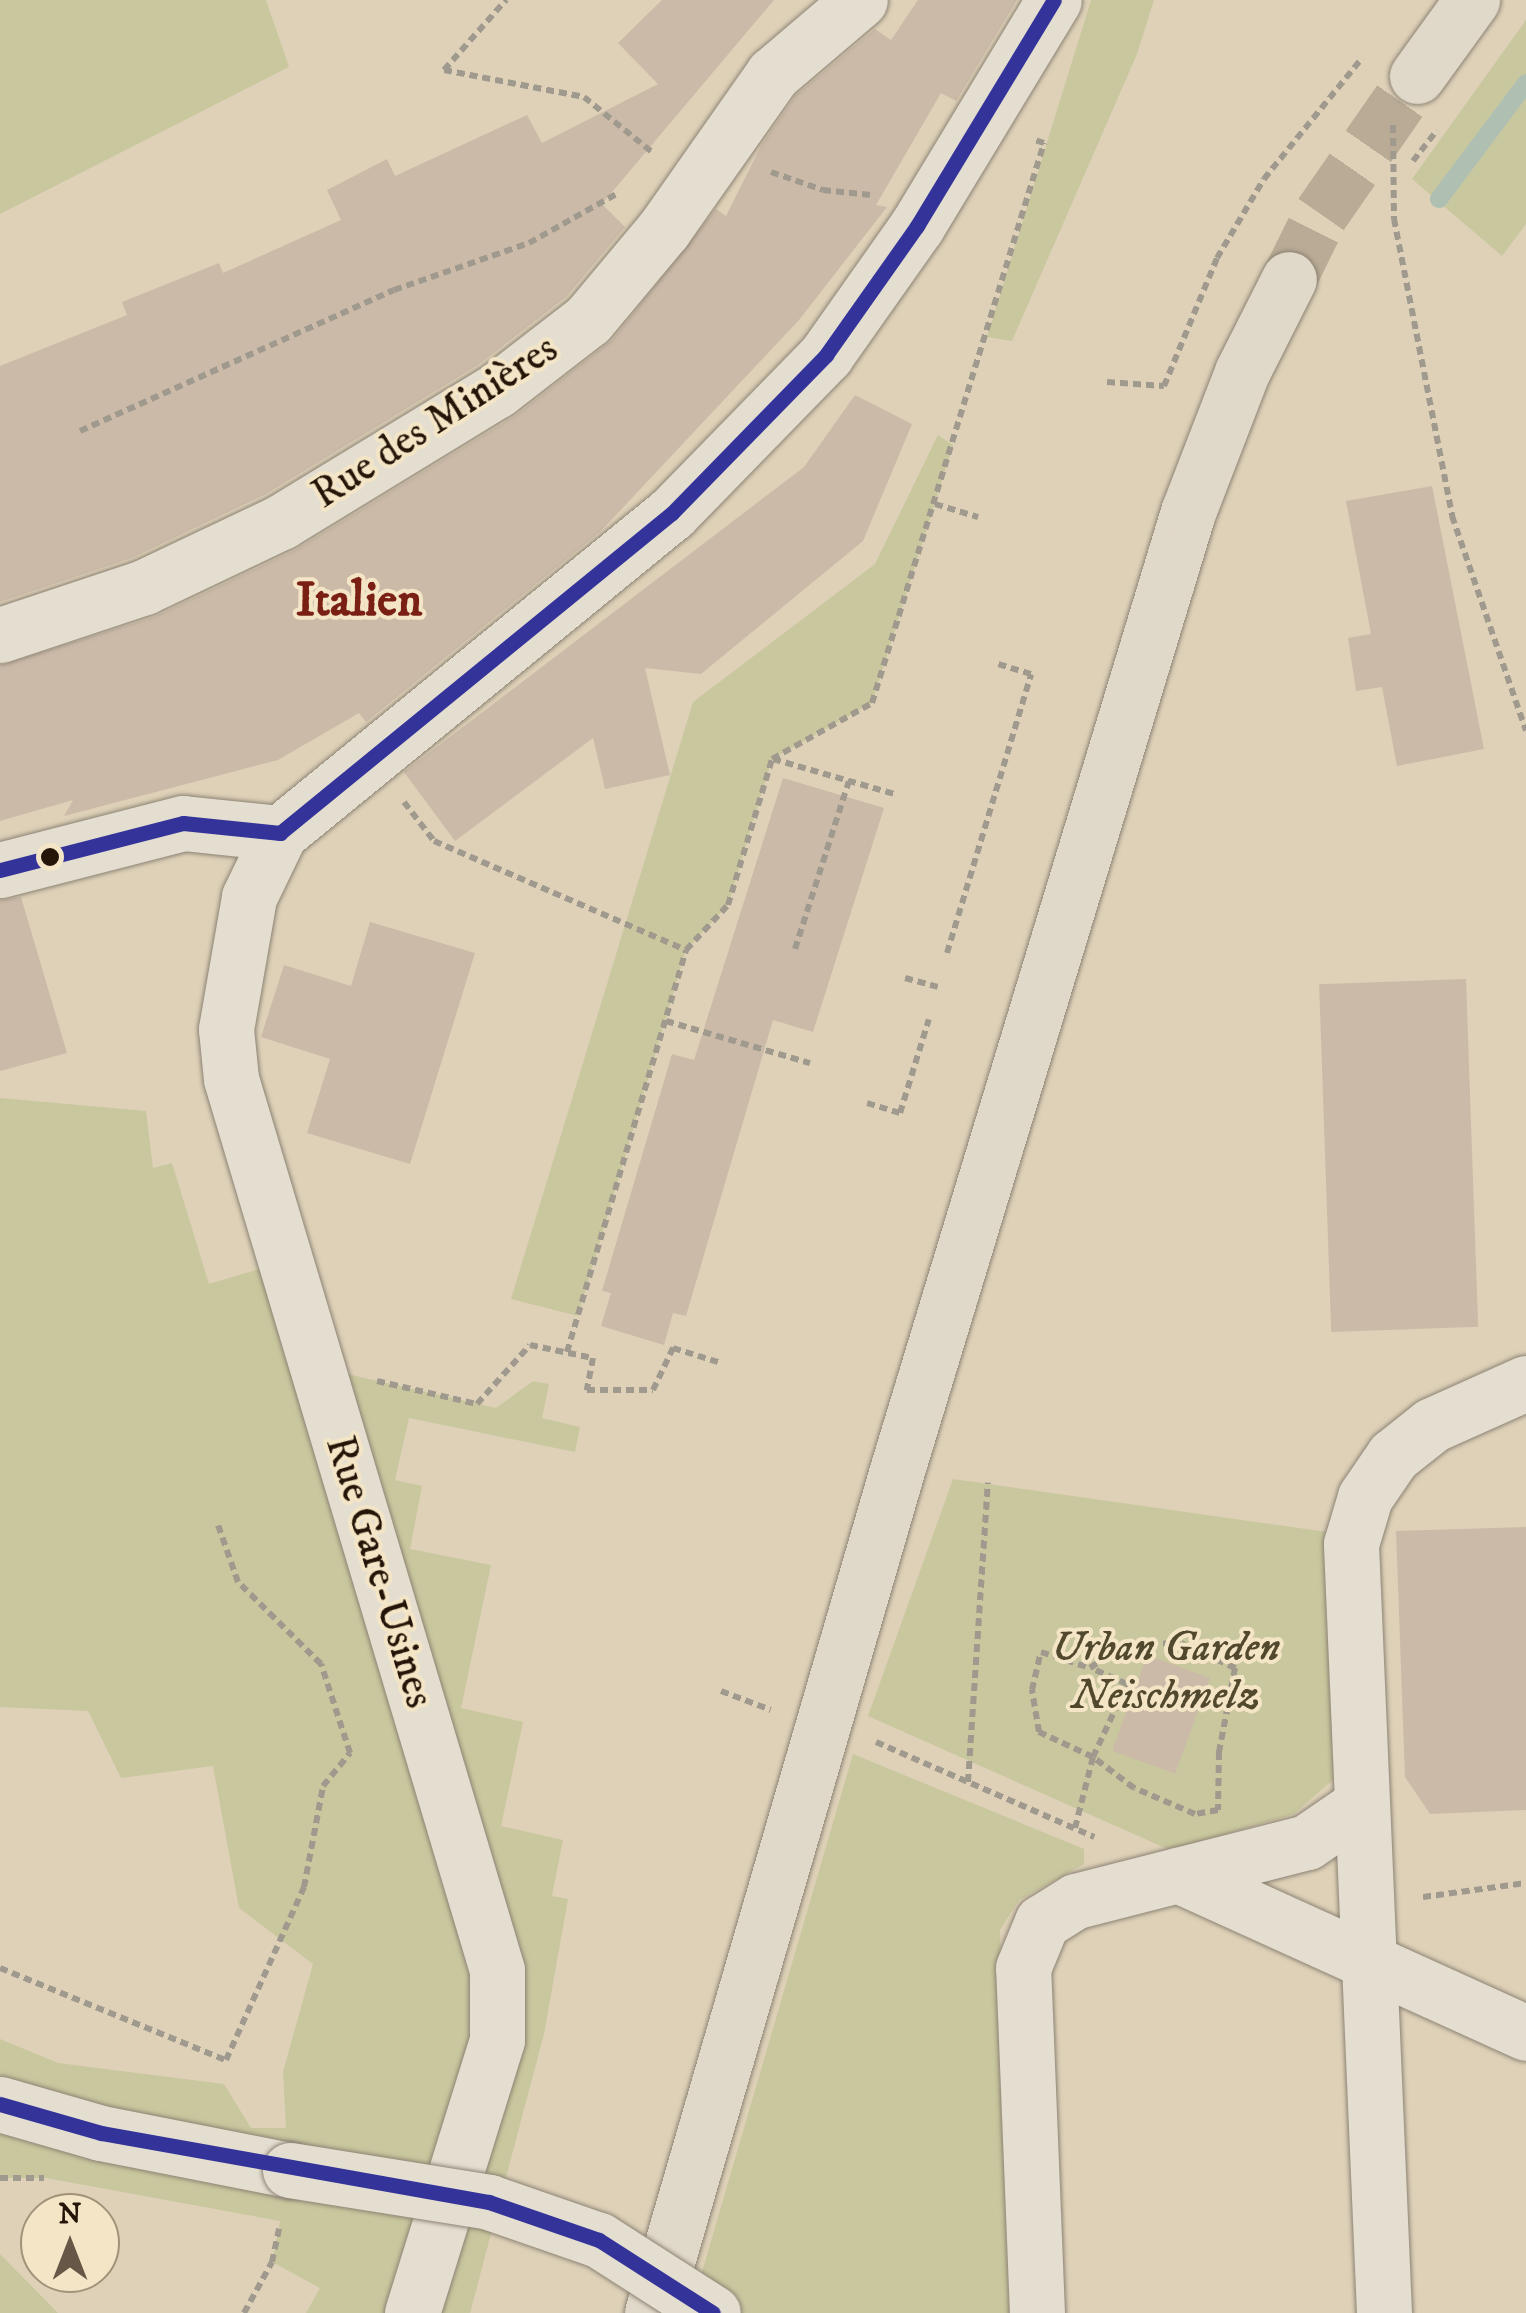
<!DOCTYPE html>
<meta charset="utf-8">
<style>
body{margin:0}
#map{position:relative;width:1526px;height:2313px;overflow:hidden;background:#ded1b8;font-family:"IM FELL DW Pica",serif}
div>[style]{position:absolute}
.green>*{inset:0;background:#c9c79e}
.stream>*{height:18px;margin:-9px;padding:0 9px;transform-origin:9px;border-radius:9px;background:#afc0b2}
.building>*{inset:0;background:#cbbaa8;transform-origin:0 0}
.major-tunnel>*{height:55px;margin-top:-27.5px;transform-origin:0;background:repeating-linear-gradient(90deg,#b9ab95 0 55px,transparent 0 83px)}
.path>*{height:6px;margin-top:-3px;transform-origin:0;background:repeating-linear-gradient(90deg,#9f998e 0 8px,transparent 0 13px)}
.roads{filter:drop-shadow(0 0 2px #8d8374) drop-shadow(0 0 2px #8d8374)}
.minor>*{height:55px;margin:-27.5px;padding:0 27.5px;transform-origin:27.5px;border-radius:27.5px;background:#e4ded1}
.major>*{height:55px;margin:-27.5px;padding:0 27.5px;transform-origin:27.5px;border-radius:27.5px;background:#e0d8c9}
.bridges{filter:drop-shadow(0 0 2px #8d8374) drop-shadow(0 0 2px #8d8374)}
.minor-bridge>*{height:55px;margin:-27.5px;padding:0 27.5px;transform-origin:27.5px;border-radius:27.5px;background:#e4ded1}
.bus-1>*{height:15px;margin:-7.5px;padding:0 7.5px;transform-origin:7.5px;border-radius:7.5px;background:#339}
.dots>*{width:28px;height:28px;translate:-50% -50%;box-sizing:border-box;border:5px solid #f4e5c6;border-radius:50%}
span{translate:-50% -50%;white-space:nowrap;text-align:center;line-height:1.15;-webkit-text-stroke:8px #f4e5c6;paint-order:stroke}
.street-label{font-size:42px;color:#251508}
.park-label{font-size:42px;color:#51482e;font-style:italic}
.quarter-label{font-size:48px;color:#7a1f14;font-weight:700}
.north{position:absolute;left:20px;top:2193px;width:100px;height:100px;box-sizing:border-box;background:#f4e5c6;border:2px solid #a1927a;border-radius:50%;rotate:0deg;font-size:28px;font-weight:700;line-height:40px;text-align:center;color:#251508}
.north::after{content:'';display:block;margin:auto;width:35px;height:45px;background:#665746;clip-path:polygon(50% 0,100% 100%,50% 72%,0 100%)}
</style>
<div id="map">
<div class="green">
<i style="clip-path:polygon(0 0,266px 0,289px 67px,0 214px)"></i>
<i style="clip-path:polygon(1091px 0,1154px 0,1137px 54px,1012px 341px,987px 337px)"></i>
<i style="clip-path:polygon(1526px 20px,1526px 224px,1502px 256px,1412px 179px)"></i>
<i style="clip-path:polygon(938px 435px,953px 445px,872px 703px,772px 759px,728px 905px,686px 950px,578px 1316px,511px 1299px,693px 702px,875px 564px)"></i>
<i style="clip-path:polygon(0 1098px,146px 1111px,153px 1168px,172px 1163px,209px 1284px,286px 1261px,317px 1367px,496px 1408px,533px 1381px,549px 1384px,542px 1418px,580px 1427px,575px 1452px,409px 1418px,395px 1480px,422px 1486px,410px 1549px,491px 1565px,461px 1708px,523px 1722px,501px 1826px,563px 1840px,552px 1896px,568px 1899px,544px 2034px,470px 2313px,306px 2313px,320px 2288px,272px 2262px,280px 2221px,46px 2178px,0 2178px,0 2039px,58px 2063px,224px 2084px,251px 2128px,286px 2128px,283px 2072px,313px 1964px,239px 1908px,213px 1766px,121px 1778px,88px 1711px,0 1707px)"></i>
<i style="clip-path:polygon(953px 1479px,1327px 1532px,1336px 1777px,1294px 1814px,1170px 1850px,868px 1716px)"></i>
<i style="clip-path:polygon(853px 1754px,1084px 1849px,1084px 1864px,1019px 1900px,1000px 1930px,1009px 2313px,690px 2313px)"></i>
<i style="clip-path:polygon(0 2254px,58px 2313px,0 2313px)"></i>
</div>
<div class="stream">
<i style="left:1439px;top:199px;width:145px;rotate:-53.1deg"></i>
</div>
<div class="building">
<i style="clip-path:polygon(662px 0,774px 0,602px 204px,625px 227px,566px 297px,478px 365px,266px 494px,132px 558px,0 602px,0 366px,127px 315px,122px 302px,219px 263px,223px 273px,341px 220px,327px 190px,387px 159px,395px 176px,527px 115px,542px 143px,658px 84px,618px 43px)"></i>
<i style="clip-path:polygon(918px 0,1017px 0,956px 101px,941px 93px,876px 205px,887px 207px,799px 320px,600px 532px,366px 722px,359px 713px,278px 760px,64px 816px,73px 800px,0 821px,0 665px,154px 617px,295px 550px,515px 416px,612px 340px,716px 209px,726px 216px,762px 144px,796px 95px,875px 29px,891px 40px)"></i>
<i style="clip-path:polygon(855px 395px,912px 424px,863px 541px,701px 674px,645px 668px,670px 775px,605px 789px,593px 738px,455px 841px,404px 772px,804px 467px)"></i>
<i style="clip-path:polygon(1432px 486px,1484px 749px,1397px 766px,1382px 687px,1356px 691px,1348px 638px,1371px 634px,1346px 501px)"></i>
<i style="clip-path:polygon(783px 778px,884px 808px,813px 1032px,773px 1020px,686px 1316px,673px 1313px,664px 1345px,601px 1326px,611px 1293px,602px 1291px,672px 1054px,694px 1060px)"></i>
<i style="clip-path:polygon(21px 897px,67px 1053px,0 1071px,0 900px)"></i>
<i style="clip-path:polygon(370px 922px,475px 953px,410px 1164px,307px 1133px,330px 1059px,261px 1037px,284px 965px,351px 986px)"></i>
<i style="left:1466px;top:979px;width:348px;height:147px;rotate:88deg"></i>
<i style="clip-path:polygon(1526px 1527px,1526px 1810px,1430px 1814px,1405px 1777px,1396px 1531px)"></i>
<i style="left:1147px;top:1655px;width:67px;height:102px;rotate:20deg"></i>
</div>
<div class="major-tunnel">
<i style="left:1289px;top:279px;width:72px;rotate:-63.8deg"></i>
<i style="left:1321px;top:214px;width:168px;rotate:-55.2deg"></i>
</div>
<div class="path">
<i style="left:444px;top:70px;width:143px;rotate:10.9deg"></i>
<i style="left:584px;top:97px;width:87px;rotate:39deg"></i>
<i style="left:444px;top:70px;width:94px;rotate:-48.5deg"></i>
<i style="left:1393px;top:125px;width:94px;rotate:89.4deg"></i>
<i style="left:1394px;top:219px;width:303px;rotate:78.9deg"></i>
<i style="left:1452px;top:516px;width:227px;rotate:71deg"></i>
<i style="left:1413px;top:161px;width:39px;rotate:-52deg"></i>
<i style="left:771px;top:172px;width:55px;rotate:19.1deg"></i>
<i style="left:823px;top:190px;width:48px;rotate:5.9deg"></i>
<i style="left:1107px;top:382px;width:57px;rotate:4deg"></i>
<i style="left:1164px;top:386px;width:139px;rotate:-67.5deg"></i>
<i style="left:1217px;top:258px;width:92px;rotate:-59.3deg"></i>
<i style="left:1264px;top:179px;width:156px;rotate:-51deg"></i>
<i style="left:80px;top:431px;width:344px;rotate:-24.2deg"></i>
<i style="left:394px;top:290px;width:143px;rotate:-19.2deg"></i>
<i style="left:529px;top:243px;width:102px;rotate:-29.3deg"></i>
<i style="left:935px;top:504px;width:45px;rotate:16.8deg"></i>
<i style="left:773px;top:759px;width:126px;rotate:16.1deg"></i>
<i style="left:404px;top:802px;width:49px;rotate:52.4deg"></i>
<i style="left:434px;top:841px;width:275px;rotate:23.4deg"></i>
<i style="left:795px;top:949px;width:176px;rotate:-72.2deg"></i>
<i style="left:947px;top:953px;width:291px;rotate:-73.2deg"></i>
<i style="left:1031px;top:674px;width:34px;rotate:-163deg"></i>
<i style="left:905px;top:978px;width:34px;rotate:15deg"></i>
<i style="left:666px;top:1021px;width:150px;rotate:16.3deg"></i>
<i style="left:867px;top:1103px;width:34px;rotate:17deg"></i>
<i style="left:900px;top:1113px;width:98px;rotate:-72.9deg"></i>
<i style="left:567px;top:1352px;width:419px;rotate:-73.5deg"></i>
<i style="left:686px;top:950px;width:62px;rotate:-47deg"></i>
<i style="left:728px;top:905px;width:152px;rotate:-73.2deg"></i>
<i style="left:772px;top:759px;width:115px;rotate:-29.2deg"></i>
<i style="left:872px;top:703px;width:586px;rotate:-72.93deg"></i>
<i style="left:1044px;top:143px;width:13px;rotate:-162deg"></i>
<i style="left:377px;top:1381px;width:103px;rotate:13deg"></i>
<i style="left:477px;top:1404px;width:79px;rotate:-48.1deg"></i>
<i style="left:530px;top:1345px;width:64px;rotate:11.7deg"></i>
<i style="left:593px;top:1358px;width:33px;rotate:101deg"></i>
<i style="left:587px;top:1390px;width:66px"></i>
<i style="left:653px;top:1390px;width:47px;rotate:-64.5deg"></i>
<i style="left:673px;top:1348px;width:50px;rotate:17.4deg"></i>
<i style="left:1181px;top:1643px;width:60px;rotate:24.8deg"></i>
<i style="left:1235px;top:1668px;width:86px;rotate:100.8deg"></i>
<i style="left:1219px;top:1752px;width:58px;rotate:91deg"></i>
<i style="left:1218px;top:1810px;width:23px;rotate:170deg"></i>
<i style="left:1195px;top:1814px;width:66px;rotate:-156.9deg"></i>
<i style="left:1134px;top:1788px;width:51px;rotate:-142.9deg"></i>
<i style="left:1093px;top:1757px;width:60px;rotate:-155.2deg"></i>
<i style="left:1039px;top:1732px;width:43px;rotate:-99.5deg"></i>
<i style="left:1032px;top:1690px;width:39px;rotate:-77deg"></i>
<i style="left:1041px;top:1652px;width:52px;rotate:18.1deg"></i>
<i style="left:1090px;top:1668px;width:41px;rotate:-34.1deg"></i>
<i style="left:1124px;top:1645px;width:57px;rotate:-2deg"></i>
<i style="left:721px;top:1691px;width:53px;rotate:20.8deg"></i>
<i style="left:876px;top:1742px;width:238px;rotate:23.5deg"></i>
<i style="left:968px;top:1782px;width:300px;rotate:-86.2deg"></i>
<i style="left:1075px;top:1828px;width:73px;rotate:-75.8deg"></i>
<i style="left:1093px;top:1757px;width:81px;rotate:-65deg"></i>
<i style="left:1127px;top:1684px;width:39px;rotate:-156deg"></i>
<i style="left:1423px;top:1897px;width:104px;rotate:-7.7deg"></i>
<i style="left:0;top:1968px;width:244px;rotate:22.2deg"></i>
<i style="left:226px;top:2060px;width:190px;rotate:-65.7deg"></i>
<i style="left:304px;top:1887px;width:103px;rotate:-79.3deg"></i>
<i style="left:323px;top:1786px;width:43px;rotate:-50.7deg"></i>
<i style="left:350px;top:1753px;width:94px;rotate:-108deg"></i>
<i style="left:321px;top:1664px;width:117px;rotate:-135.3deg"></i>
<i style="left:238px;top:1582px;width:64px;rotate:-109.3deg"></i>
<i style="left:0;top:2178px;width:44px"></i>
<i style="left:244px;top:2313px;width:58px;rotate:-61.2deg"></i>
<i style="left:272px;top:2262px;width:38px;rotate:-78deg"></i>
</div>
<div class="roads">
<div class="minor">
<i style="left:0;top:635px;width:152px;rotate:-18.4deg"></i>
<i style="left:144px;top:587px;width:152px;rotate:-25.4deg"></i>
<i style="left:281px;top:522px;width:252px;rotate:-31.4deg"></i>
<i style="left:496px;top:391px;width:116px;rotate:-37.7deg"></i>
<i style="left:588px;top:320px;width:119px;rotate:-50.1deg"></i>
<i style="left:664px;top:229px;width:189px;rotate:-54.9deg"></i>
<i style="left:773px;top:74px;width:114px;rotate:-40.4deg"></i>
<i style="left:0;top:870px;width:189px;rotate:-14.4deg"></i>
<i style="left:183px;top:823px;width:98px;rotate:5.9deg"></i>
<i style="left:1178px;top:1875px;width:382px;rotate:24.4deg"></i>
<i style="left:0;top:2104px;width:105px;rotate:16deg"></i>
<i style="left:101px;top:2133px;width:193px;rotate:11.1deg"></i>
<i style="left:412px;top:2313px;width:286px;rotate:-72.7deg"></i>
<i style="left:497px;top:2040px;width:70px;rotate:-90deg"></i>
<i style="left:497px;top:1970px;width:930px;rotate:-106.62deg"></i>
<i style="left:231px;top:1079px;width:50px;rotate:-95.7deg"></i>
<i style="left:226px;top:1029px;width:134px;rotate:-80.1deg"></i>
<i style="left:249px;top:897px;width:71px;rotate:-64.2deg"></i>
<i style="left:280px;top:833px;width:506px;rotate:-39.23deg"></i>
<i style="left:672px;top:513px;width:221px;rotate:-45.7deg"></i>
<i style="left:826px;top:355px;width:158px;rotate:-54.8deg"></i>
<i style="left:917px;top:226px;width:264px;rotate:-58.8deg"></i>
<i style="left:1037px;top:2313px;width:345px;rotate:-92.3deg"></i>
<i style="left:1023px;top:1968px;width:50px;rotate:-67.6deg"></i>
<i style="left:1042px;top:1922px;width:40px;rotate:-32deg"></i>
<i style="left:1076px;top:1901px;width:238px;rotate:-14.3deg"></i>
<i style="left:1307px;top:1842px;width:65px;rotate:-34.4deg"></i>
<i style="left:1384px;top:2313px;width:770px;rotate:-92.46deg"></i>
<i style="left:1351px;top:1544px;width:49px;rotate:-73.4deg"></i>
<i style="left:1365px;top:1497px;width:50px;rotate:-55.7deg"></i>
<i style="left:1393px;top:1456px;width:50px;rotate:-38.5deg"></i>
<i style="left:1432px;top:1425px;width:103px;rotate:-24.1deg"></i>
</div>
<div class="major">
<i style="left:1417px;top:76px;width:94px;rotate:-54.1deg"></i>
<i style="left:652px;top:2313px;width:881px;rotate:-73.79deg"></i>
<i style="left:898px;top:1467px;width:998px;rotate:-73.11deg"></i>
<i style="left:1188px;top:512px;width:150px;rotate:-68.9deg"></i>
<i style="left:1242px;top:372px;width:104px;rotate:-63.2deg"></i>
</div>
</div>
<div class="bridges">
<div class="minor-bridge">
<i style="left:290px;top:2170px;width:202px;rotate:9.1deg"></i>
<i style="left:489px;top:2202px;width:116px;rotate:19.1deg"></i>
<i style="left:599px;top:2240px;width:135px;rotate:32.6deg"></i>
</div>
</div>
<div class="bus-1">
<i style="left:280px;top:833px;width:506px;rotate:-39.23deg"></i>
<i style="left:672px;top:513px;width:221px;rotate:-45.7deg"></i>
<i style="left:826px;top:355px;width:158px;rotate:-54.8deg"></i>
<i style="left:917px;top:226px;width:264px;rotate:-58.8deg"></i>
<i style="left:0;top:870px;width:189px;rotate:-14.4deg"></i>
<i style="left:183px;top:823px;width:98px;rotate:5.9deg"></i>
<i style="left:0;top:2104px;width:105px;rotate:16deg"></i>
<i style="left:101px;top:2133px;width:394px;rotate:10.1deg"></i>
<i style="left:489px;top:2202px;width:116px;rotate:19.1deg"></i>
<i style="left:599px;top:2240px;width:135px;rotate:32.6deg"></i>
</div>
<div class="dots">
<i style="left:50px;top:857px;background:#251508"></i>
</div>
<div class="street-label">
<span style="left:435px;top:422px;rotate:-33deg">Rue des Minières</span>
<span style="left:379px;top:1572px;rotate:73deg">Rue Gare-Usines</span>
</div>
<div class="park-label">
<span style="left:1166px;top:1672px">Urban Garden<br>Neischmelz</span>
</div>
<div class="quarter-label">
<span style="left:359px;top:602px">Italien</span>
</div>
<div class="north">N</div>
</div>
